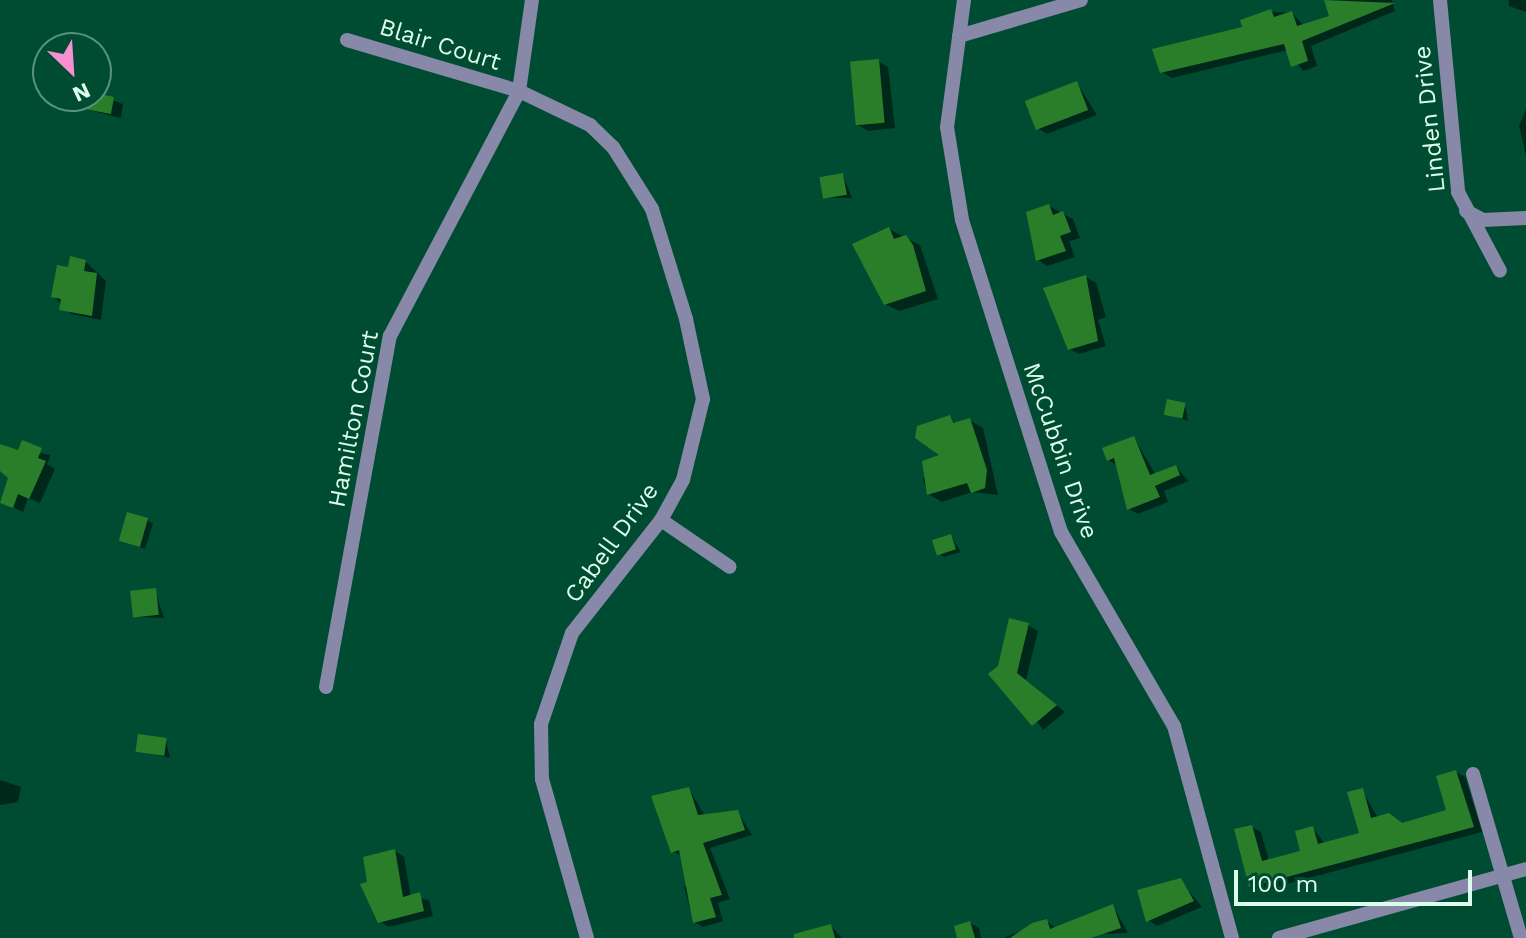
<!DOCTYPE html>
<style>
body{margin:0}
#map{position:relative;width:1526px;height:938px;overflow:hidden;background:#004c32;font-family:"Work Sans",sans-serif}
div>[style]{position:absolute}
.shadow>*{inset:0;background:#0007}
.building>*{inset:0;background:#2b7e29;transform-origin:0 0}
.minor>*{height:14px;margin:-7px;padding:0 7px;transform-origin:7px;border-radius:7px;background:#8889a8}
span{translate:-50% -50%;white-space:nowrap;text-align:center;line-height:1.15;-webkit-text-stroke:7px #004c32;paint-order:stroke}
.street-label{font-size:24px;color:#ddfdec}
.north{position:absolute;left:32px;top:32px;width:80px;height:80px;box-sizing:border-box;background:#004c32;border:2px solid #58937c;border-radius:50%;rotate:155deg;font-size:22px;font-weight:700;line-height:32px;text-align:center;color:#ddfdec}
.north::after{content:'';display:block;margin:auto;width:28px;height:36px;background:#f690d0;clip-path:polygon(50% 0,100% 100%,50% 72%,0 100%)}
.scale{position:absolute;left:1234px;top:870px;width:238px;height:36px;box-sizing:border-box;border:4px solid #ddfdec;border-top:0;padding-left:10px;font-size:24px;line-height:28px;white-space:nowrap;color:#ddfdec;-webkit-text-stroke:6px #004c32;paint-order:stroke}
</style>
<div id="map">
<div class="shadow">
<i style="clip-path:polygon(1326px 0,1392px 0,1395px 11px,1311px 46px,1317px 66px,1303px 71px,1288px 50px,1172px 78px,1162px 72px,1271px 12px,1292px 13px,1304px 26px,1332px 18px)"></i>
<i style="clip-path:polygon(1509px 0,1526px 0,1526px 12px,1509px 6px)"></i>
<i style="clip-path:polygon(878px 61px,888px 67px,895px 128px,868px 131px,858px 125px)"></i>
<i style="clip-path:polygon(96px 77px,103px 81px,100px 96px,123px 104px,121px 118px,61px 103px,96px 96px)"></i>
<i style="clip-path:polygon(1077px 83px,1097px 115px,1047px 134px,1037px 128px)"></i>
<i style="clip-path:polygon(1526px 109px,1526px 156px,1519px 126px)"></i>
<i style="clip-path:polygon(843px 175px,852px 198px,824px 198px)"></i>
<i style="clip-path:polygon(1049px 206px,1073px 219px,1080px 238px,1069px 241px,1075px 257px,1047px 266px,1038px 260px)"></i>
<i style="clip-path:polygon(889px 229px,920px 245px,938px 299px,899px 311px,885px 304px)"></i>
<i style="clip-path:polygon(86px 262px,106px 281px,101px 320px,71px 314px,53px 296px,69px 269px)"></i>
<i style="clip-path:polygon(1086px 277px,1096px 283px,1106px 317px,1098px 320px,1106px 346px,1079px 354px,1069px 349px)"></i>
<i style="clip-path:polygon(1185px 405px,1188px 421px,1166px 414px)"></i>
<i style="clip-path:polygon(969px 420px,983px 428px,998px 495px,972px 492px,942px 502px,928px 494px,923px 479px,943px 456px,919px 428px)"></i>
<i style="clip-path:polygon(1134px 438px,1156px 475px,1176px 467px,1189px 481px,1164px 491px,1168px 502px,1138px 514px,1129px 509px,1117px 465px,1108px 460px)"></i>
<i style="clip-path:polygon(0 447px,51px 455px,47px 464px,55px 469px,40px 503px,28px 498px,23px 512px,2px 502px,11px 477px,0 471px)"></i>
<i style="clip-path:polygon(147px 520px,153px 524px,145px 549px,120px 540px)"></i>
<i style="clip-path:polygon(951px 536px,961px 552px,944px 557px,938px 553px)"></i>
<i style="clip-path:polygon(155px 590px,164px 618px,134px 617px)"></i>
<i style="clip-path:polygon(1028px 625px,1038px 631px,1026px 680px,1065px 712px,1043px 730px,999px 667px)"></i>
<i style="clip-path:polygon(166px 740px,170px 758px,138px 751px)"></i>
<i style="clip-path:polygon(1456px 772px,1465px 777px,1482px 832px,1260px 891px,1251px 886px,1252px 827px,1261px 832px,1269px 861px,1303px 852px,1313px 828px,1325px 844px,1361px 834px,1362px 790px,1378px 818px,1403px 825px,1449px 811px)"></i>
<i style="clip-path:polygon(0 780px,21px 787px,18px 802px,0 805px)"></i>
<i style="clip-path:polygon(689px 789px,705px 816px,738px 812px,752px 835px,710px 848px,730px 899px,718px 903px,723px 921px,703px 927px,694px 922px,684px 887px,691px 884px,683px 857px,673px 851px)"></i>
<i style="clip-path:polygon(395px 851px,404px 857px,411px 897px,429px 900px,433px 916px,389px 927px,379px 921px,369px 883px)"></i>
<i style="clip-path:polygon(1180px 880px,1202px 907px,1157px 926px,1148px 920px)"></i>
<i style="clip-path:polygon(1113px 906px,1128px 933px,1003px 938px,1047px 921px,1056px 928px)"></i>
<i style="clip-path:polygon(970px 923px,979px 928px,981px 938px,959px 938px)"></i>
<i style="clip-path:polygon(831px 926px,842px 938px,813px 938px)"></i>
</div>
<div class="building">
<i style="clip-path:polygon(1324px 0,1395px 3px,1302px 41px,1308px 61px,1291px 67px,1284px 44px,1160px 73px,1152px 49px,1242px 27px,1240px 20px,1271px 9px,1274px 17px,1292px 11px,1297px 26px,1329px 16px)"></i>
<i style="left:879px;top:59px;width:64px;height:29px;rotate:85deg"></i>
<i style="left:1077px;top:81px;width:31px;height:56px;rotate:69deg"></i>
<i style="clip-path:polygon(96px 93px,114px 97px,111px 114px,49px 102px,49px 96px)"></i>
<i style="left:843px;top:173px;width:22px;height:24px;rotate:80deg"></i>
<i style="clip-path:polygon(1049px 204px,1053px 215px,1063px 211px,1071px 232px,1060px 236px,1066px 251px,1036px 261px,1026px 212px)"></i>
<i style="clip-path:polygon(889px 227px,894px 239px,906px 235px,913px 245px,926px 291px,884px 305px,852px 244px)"></i>
<i style="clip-path:polygon(70px 256px,86px 260px,84px 271px,97px 273px,92px 316px,59px 310px,61px 299px,51px 297px,57px 265px,68px 267px)"></i>
<i style="clip-path:polygon(1086px 275px,1098px 341px,1068px 350px,1043px 288px)"></i>
<i style="left:1167px;top:399px;width:19px;height:16px;rotate:12deg"></i>
<i style="clip-path:polygon(950px 415px,953px 423px,970px 418px,987px 470px,985px 488px,971px 493px,967px 483px,927px 495px,922px 461px,939px 455px,915px 438px,917px 426px)"></i>
<i style="clip-path:polygon(1134px 436px,1150px 475px,1176px 465px,1180px 475px,1155px 486px,1160px 497px,1127px 510px,1114px 458px,1107px 461px,1102px 448px)"></i>
<i style="clip-path:polygon(22px 440px,42px 448px,38px 458px,46px 461px,29px 499px,18px 494px,13px 508px,0 503px,8px 478px,0 471px,0 444px,18px 450px)"></i>
<i style="left:127px;top:512px;width:22px;height:30px;rotate:16deg"></i>
<i style="left:951px;top:534px;width:16px;height:20px;rotate:72deg"></i>
<i style="left:156px;top:588px;width:27px;height:26px;rotate:84deg"></i>
<i style="clip-path:polygon(1009px 618px,1029px 623px,1017px 673px,1057px 705px,1032px 726px,988px 674px,998px 666px)"></i>
<i style="left:138px;top:734px;width:29px;height:18px;rotate:8deg"></i>
<i style="clip-path:polygon(1456px 770px,1474px 827px,1249px 887px,1234px 829px,1252px 825px,1262px 861px,1300px 851px,1295px 831px,1313px 826px,1318px 844px,1359px 833px,1347px 792px,1363px 788px,1371px 818px,1389px 813px,1402px 823px,1446px 810px,1436px 776px)"></i>
<i style="clip-path:polygon(689px 787px,698px 815px,738px 810px,745px 830px,703px 843px,722px 895px,710px 898px,716px 917px,693px 923px,679px 850px,671px 853px,651px 796px)"></i>
<i style="clip-path:polygon(395px 849px,403px 897px,420px 892px,424px 911px,378px 923px,360px 884px,367px 882px,363px 857px)"></i>
<i style="clip-path:polygon(1181px 878px,1194px 901px,1146px 922px,1137px 890px)"></i>
<i style="clip-path:polygon(1113px 904px,1121px 928px,1091px 938px,1010px 938px,1032px 923px,1047px 919px,1050px 929px)"></i>
<i style="clip-path:polygon(970px 921px,975px 938px,957px 938px,954px 926px)"></i>
<i style="clip-path:polygon(831px 924px,835px 938px,794px 938px,794px 934px)"></i>
</div>
<div class="minor">
<i style="left:964px;top:0;width:128px;rotate:97.6deg"></i>
<i style="left:947px;top:127px;width:94px;rotate:80.8deg"></i>
<i style="left:962px;top:220px;width:327px;rotate:72.4deg"></i>
<i style="left:1061px;top:532px;width:225px;rotate:59.8deg"></i>
<i style="left:1174px;top:726px;width:220px;rotate:74.7deg"></i>
<i style="left:1440px;top:0;width:193px;rotate:84.6deg"></i>
<i style="left:1458px;top:192px;width:89px;rotate:62deg"></i>
<i style="left:959px;top:36px;width:127px;rotate:-16.4deg"></i>
<i style="left:347px;top:40px;width:179px;rotate:16.5deg"></i>
<i style="left:519px;top:91px;width:79px;rotate:25.6deg"></i>
<i style="left:590px;top:125px;width:32px;rotate:44deg"></i>
<i style="left:613px;top:147px;width:73px;rotate:57.8deg"></i>
<i style="left:652px;top:209px;width:115px;rotate:72.8deg"></i>
<i style="left:686px;top:319px;width:82px;rotate:78deg"></i>
<i style="left:703px;top:399px;width:83px;rotate:103.9deg"></i>
<i style="left:683px;top:480px;width:46px;rotate:118.8deg"></i>
<i style="left:661px;top:520px;width:144px;rotate:128.2deg"></i>
<i style="left:572px;top:633px;width:96px;rotate:108.8deg"></i>
<i style="left:541px;top:724px;width:55px;rotate:89deg"></i>
<i style="left:542px;top:779px;width:165px;rotate:74.2deg"></i>
<i style="left:1466px;top:211px;width:19px;rotate:28deg"></i>
<i style="left:1483px;top:220px;width:43px;rotate:-2.7deg"></i>
<i style="left:661px;top:520px;width:83px;rotate:34.3deg"></i>
<i style="left:326px;top:687px;width:357px;rotate:-79.7deg"></i>
<i style="left:390px;top:336px;width:277px;rotate:-62.2deg"></i>
<i style="left:519px;top:91px;width:92px;rotate:-81.9deg"></i>
<i style="left:1473px;top:774px;width:171px;rotate:73.7deg"></i>
<i style="left:1279px;top:938px;width:256px;rotate:-15.6deg"></i>
</div>
<div class="street-label">
<span style="left:440px;top:45px;rotate:17deg">Blair Court</span>
<span style="left:1430px;top:119px;rotate:-96deg">Linden Drive</span>
<span style="left:354px;top:419px;rotate:-79deg">Hamilton Court</span>
<span style="left:1060px;top:451px;rotate:71deg">McCubbin Drive</span>
<span style="left:612px;top:543px;rotate:-54deg">Cabell Drive</span>
</div>
<div class="north">N</div>
<div class="scale">100 m</div>
</div>
